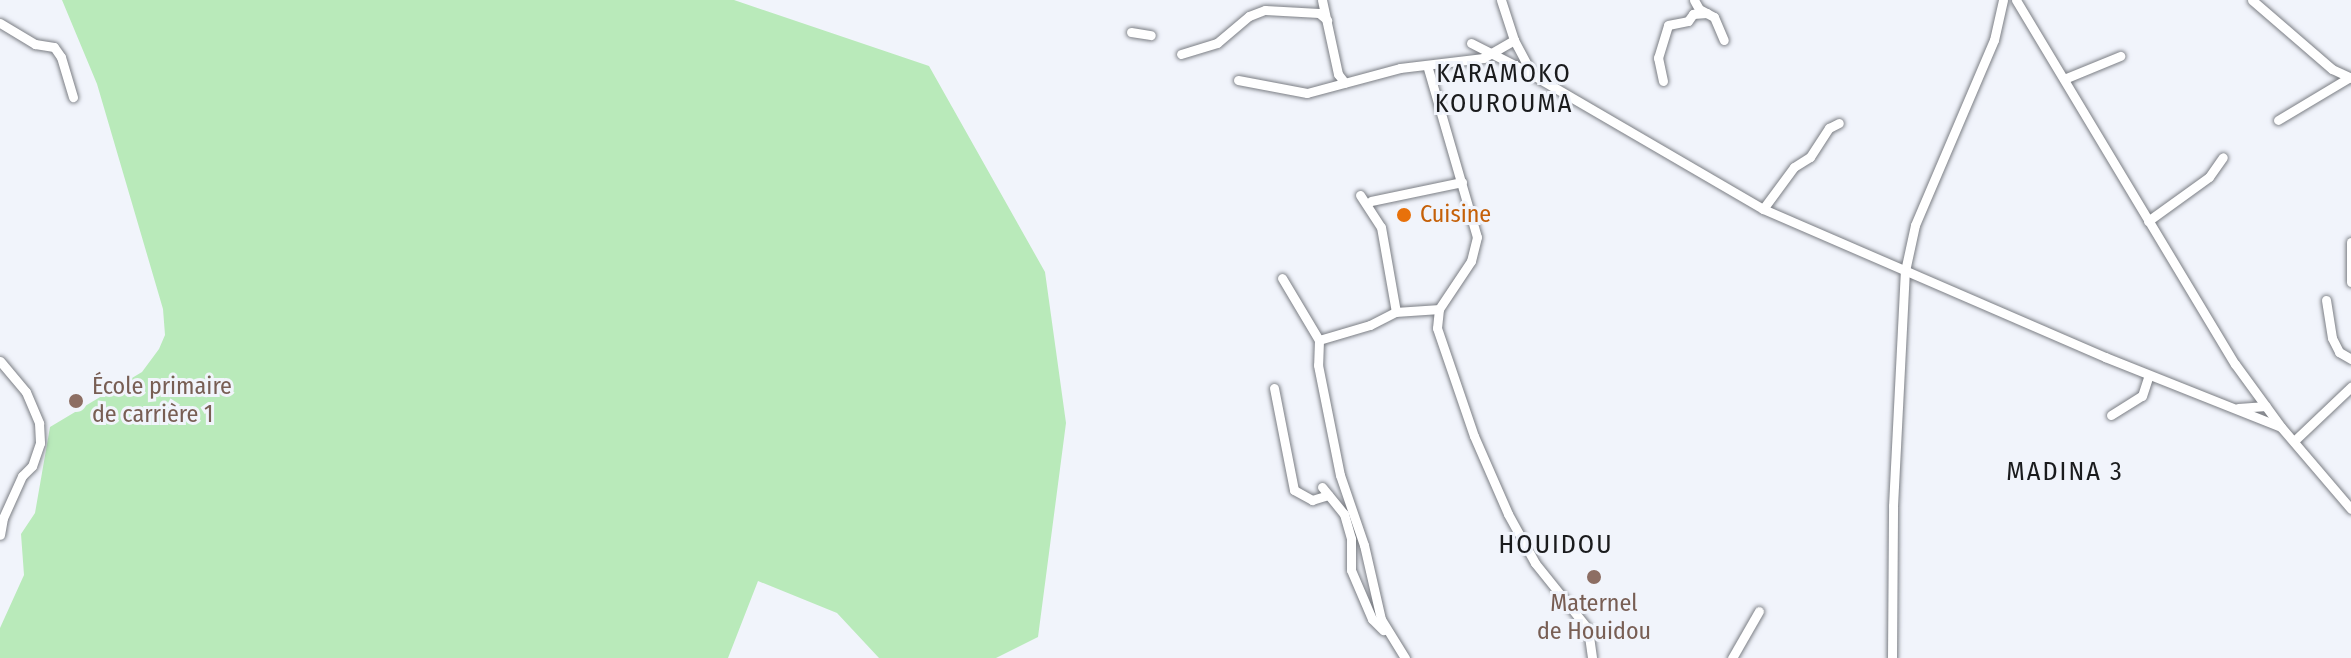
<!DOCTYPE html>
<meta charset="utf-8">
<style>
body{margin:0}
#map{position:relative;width:2351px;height:658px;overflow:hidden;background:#f1f4fb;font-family:"Fira Sans Condensed",sans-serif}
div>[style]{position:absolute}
.green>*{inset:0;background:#b9eaba}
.roads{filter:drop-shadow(0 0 2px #7b7e84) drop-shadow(0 0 2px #7b7e84)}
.minor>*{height:9px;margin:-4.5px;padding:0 4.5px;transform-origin:4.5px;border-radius:4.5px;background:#fff}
.dots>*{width:22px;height:22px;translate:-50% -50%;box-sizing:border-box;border:4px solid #f1f4fb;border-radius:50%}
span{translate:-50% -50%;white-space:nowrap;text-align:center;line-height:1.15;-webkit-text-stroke:6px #f1f4fb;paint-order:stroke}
.food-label{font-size:24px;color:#c56008}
.left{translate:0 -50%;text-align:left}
.education-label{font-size:24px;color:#785e54}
.neighbourhood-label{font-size:26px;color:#1a1b1d;letter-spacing:2px}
</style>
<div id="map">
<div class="green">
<i style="clip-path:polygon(62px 0,734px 0,929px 66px,1045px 272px,1066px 423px,1038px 637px,996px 658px,879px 658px,837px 613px,758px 581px,728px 658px,0 658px,0 628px,24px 575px,21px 534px,35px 513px,50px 427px,142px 372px,159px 349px,165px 335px,163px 309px,97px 84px)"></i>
</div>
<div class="roads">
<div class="minor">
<i style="left:1322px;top:0;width:76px;rotate:77.8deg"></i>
<i style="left:1338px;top:74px;width:11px;rotate:52deg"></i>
<i style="left:1501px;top:0;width:42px;rotate:72deg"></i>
<i style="left:1514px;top:40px;width:40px;rotate:62deg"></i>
<i style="left:1533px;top:75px;width:266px;rotate:30.2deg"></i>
<i style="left:1763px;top:209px;width:373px;rotate:23.4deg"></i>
<i style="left:2105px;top:357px;width:189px;rotate:21.7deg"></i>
<i style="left:1694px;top:0;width:10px;rotate:61deg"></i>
<i style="left:1699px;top:9px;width:17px;rotate:28deg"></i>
<i style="left:1714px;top:17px;width:25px;rotate:67deg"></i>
<i style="left:2016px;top:0;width:425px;rotate:59deg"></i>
<i style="left:2235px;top:364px;width:78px;rotate:53.9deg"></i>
<i style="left:2281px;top:427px;width:108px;rotate:49.5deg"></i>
<i style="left:2252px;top:0;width:106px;rotate:40.8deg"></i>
<i style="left:2332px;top:69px;width:21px;rotate:25deg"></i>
<i style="left:0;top:23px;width:41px;rotate:31deg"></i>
<i style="left:35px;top:44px;width:19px;rotate:9deg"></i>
<i style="left:54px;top:47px;width:12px;rotate:55deg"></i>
<i style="left:61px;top:57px;width:42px;rotate:73.3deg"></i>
<i style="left:1131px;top:32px;width:20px;rotate:9deg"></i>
<i style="left:1471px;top:43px;width:68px;rotate:26.9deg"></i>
<i style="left:1181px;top:54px;width:38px;rotate:-17deg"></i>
<i style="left:1217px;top:43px;width:42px;rotate:-40.2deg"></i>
<i style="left:1249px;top:16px;width:17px;rotate:-21deg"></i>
<i style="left:1265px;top:10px;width:54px;rotate:3.2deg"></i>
<i style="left:1319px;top:13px;width:11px;rotate:41deg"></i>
<i style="left:1427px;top:65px;width:179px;rotate:73.8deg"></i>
<i style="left:1477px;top:237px;width:25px;rotate:104deg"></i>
<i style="left:1471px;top:261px;width:58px;rotate:123.7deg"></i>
<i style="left:1439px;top:309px;width:19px;rotate:96deg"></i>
<i style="left:1437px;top:328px;width:114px;rotate:71.1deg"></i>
<i style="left:1474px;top:436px;width:85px;rotate:66.4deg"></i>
<i style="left:1508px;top:514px;width:56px;rotate:61.1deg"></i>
<i style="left:1535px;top:563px;width:85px;rotate:51.2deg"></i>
<i style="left:1588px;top:629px;width:29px;rotate:82deg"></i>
<i style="left:2064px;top:79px;width:61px;rotate:-22.3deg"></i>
<i style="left:1238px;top:80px;width:70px;rotate:10.7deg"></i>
<i style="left:1307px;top:93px;width:96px;rotate:-15deg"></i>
<i style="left:1400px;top:68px;width:84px;rotate:-6.9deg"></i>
<i style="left:1483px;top:58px;width:36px;rotate:-30deg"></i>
<i style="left:1663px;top:81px;width:24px;rotate:-102deg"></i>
<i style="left:1658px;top:58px;width:34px;rotate:-73deg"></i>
<i style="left:1668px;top:25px;width:20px;rotate:-11deg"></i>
<i style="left:1688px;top:21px;width:9px;rotate:-54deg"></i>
<i style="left:1693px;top:14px;width:14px;rotate:-4deg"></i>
<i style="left:2278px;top:120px;width:84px;rotate:-30.8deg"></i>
<i style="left:1360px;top:195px;width:38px;rotate:57deg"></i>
<i style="left:1381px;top:227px;width:86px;rotate:80deg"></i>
<i style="left:1371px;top:201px;width:93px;rotate:-11.8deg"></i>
<i style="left:1763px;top:209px;width:52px;rotate:-53.6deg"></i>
<i style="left:1794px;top:167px;width:19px;rotate:-32deg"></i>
<i style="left:1810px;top:157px;width:35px;rotate:-57deg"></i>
<i style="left:1829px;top:128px;width:11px;rotate:-27deg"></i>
<i style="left:2148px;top:221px;width:75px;rotate:-35.8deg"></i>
<i style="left:2209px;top:177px;width:24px;rotate:-55deg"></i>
<i style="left:2351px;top:242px;width:40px;rotate:90deg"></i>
<i style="left:1282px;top:278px;width:72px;rotate:59.2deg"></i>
<i style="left:1319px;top:340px;width:25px;rotate:92deg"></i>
<i style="left:1318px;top:365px;width:112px;rotate:78.7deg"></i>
<i style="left:1340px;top:475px;width:74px;rotate:71.1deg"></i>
<i style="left:1364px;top:545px;width:76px;rotate:77.1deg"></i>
<i style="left:1381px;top:619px;width:46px;rotate:58.4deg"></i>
<i style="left:2326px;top:300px;width:38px;rotate:81deg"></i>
<i style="left:2332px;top:338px;width:16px;rotate:63deg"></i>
<i style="left:2339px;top:352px;width:14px;rotate:30deg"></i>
<i style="left:1319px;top:340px;width:53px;rotate:-16.4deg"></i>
<i style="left:1370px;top:325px;width:29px;rotate:-27deg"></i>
<i style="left:1396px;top:312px;width:43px;rotate:-4deg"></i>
<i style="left:0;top:361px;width:40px;rotate:50deg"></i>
<i style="left:26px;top:392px;width:34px;rotate:67deg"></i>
<i style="left:39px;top:423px;width:20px;rotate:87deg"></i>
<i style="left:40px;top:443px;width:24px;rotate:109deg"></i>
<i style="left:32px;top:466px;width:14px;rotate:135deg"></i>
<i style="left:22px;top:476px;width:46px;rotate:114.3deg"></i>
<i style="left:3px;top:518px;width:17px;rotate:100deg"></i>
<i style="left:1274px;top:388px;width:104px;rotate:78.9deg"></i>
<i style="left:1294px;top:490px;width:21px;rotate:29deg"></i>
<i style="left:1312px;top:500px;width:17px;rotate:-17deg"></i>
<i style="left:2238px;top:408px;width:28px;rotate:-4deg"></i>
<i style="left:2111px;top:415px;width:36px;rotate:-32deg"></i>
<i style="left:2142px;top:396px;width:22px;rotate:-72deg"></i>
<i style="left:2294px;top:441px;width:79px;rotate:-43.5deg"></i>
<i style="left:1322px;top:487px;width:35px;rotate:51deg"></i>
<i style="left:1344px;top:514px;width:26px;rotate:74deg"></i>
<i style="left:1351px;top:539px;width:31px;rotate:90deg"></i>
<i style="left:1351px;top:570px;width:53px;rotate:66.8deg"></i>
<i style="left:1372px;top:619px;width:16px;rotate:45deg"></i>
<i style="left:1732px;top:658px;width:54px;rotate:-60.1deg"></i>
<i style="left:1892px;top:658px;width:152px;rotate:-89.6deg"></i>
<i style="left:1893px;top:506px;width:235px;rotate:-87.1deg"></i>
<i style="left:1905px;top:271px;width:47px;rotate:-77.7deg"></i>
<i style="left:1915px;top:225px;width:201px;rotate:-66.9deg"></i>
<i style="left:1994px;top:40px;width:41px;rotate:-77.3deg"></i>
</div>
</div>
<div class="dots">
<i style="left:1404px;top:215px;background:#e8710a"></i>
<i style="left:76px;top:401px;background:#8d6e63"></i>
<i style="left:1594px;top:577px;background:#8d6e63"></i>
</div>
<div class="food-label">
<span class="left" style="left:1420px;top:215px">Cuisine</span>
</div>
<div class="education-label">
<span class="left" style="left:92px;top:401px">École primaire<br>de carrière 1</span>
<span style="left:1594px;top:618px">Maternel<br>de Houidou</span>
</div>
<div class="neighbourhood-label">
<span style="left:1504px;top:89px">KARAMOKO<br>KOUROUMA</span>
<span style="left:2065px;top:472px">MADINA 3</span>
<span style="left:1556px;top:545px">HOUIDOU</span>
</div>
</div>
